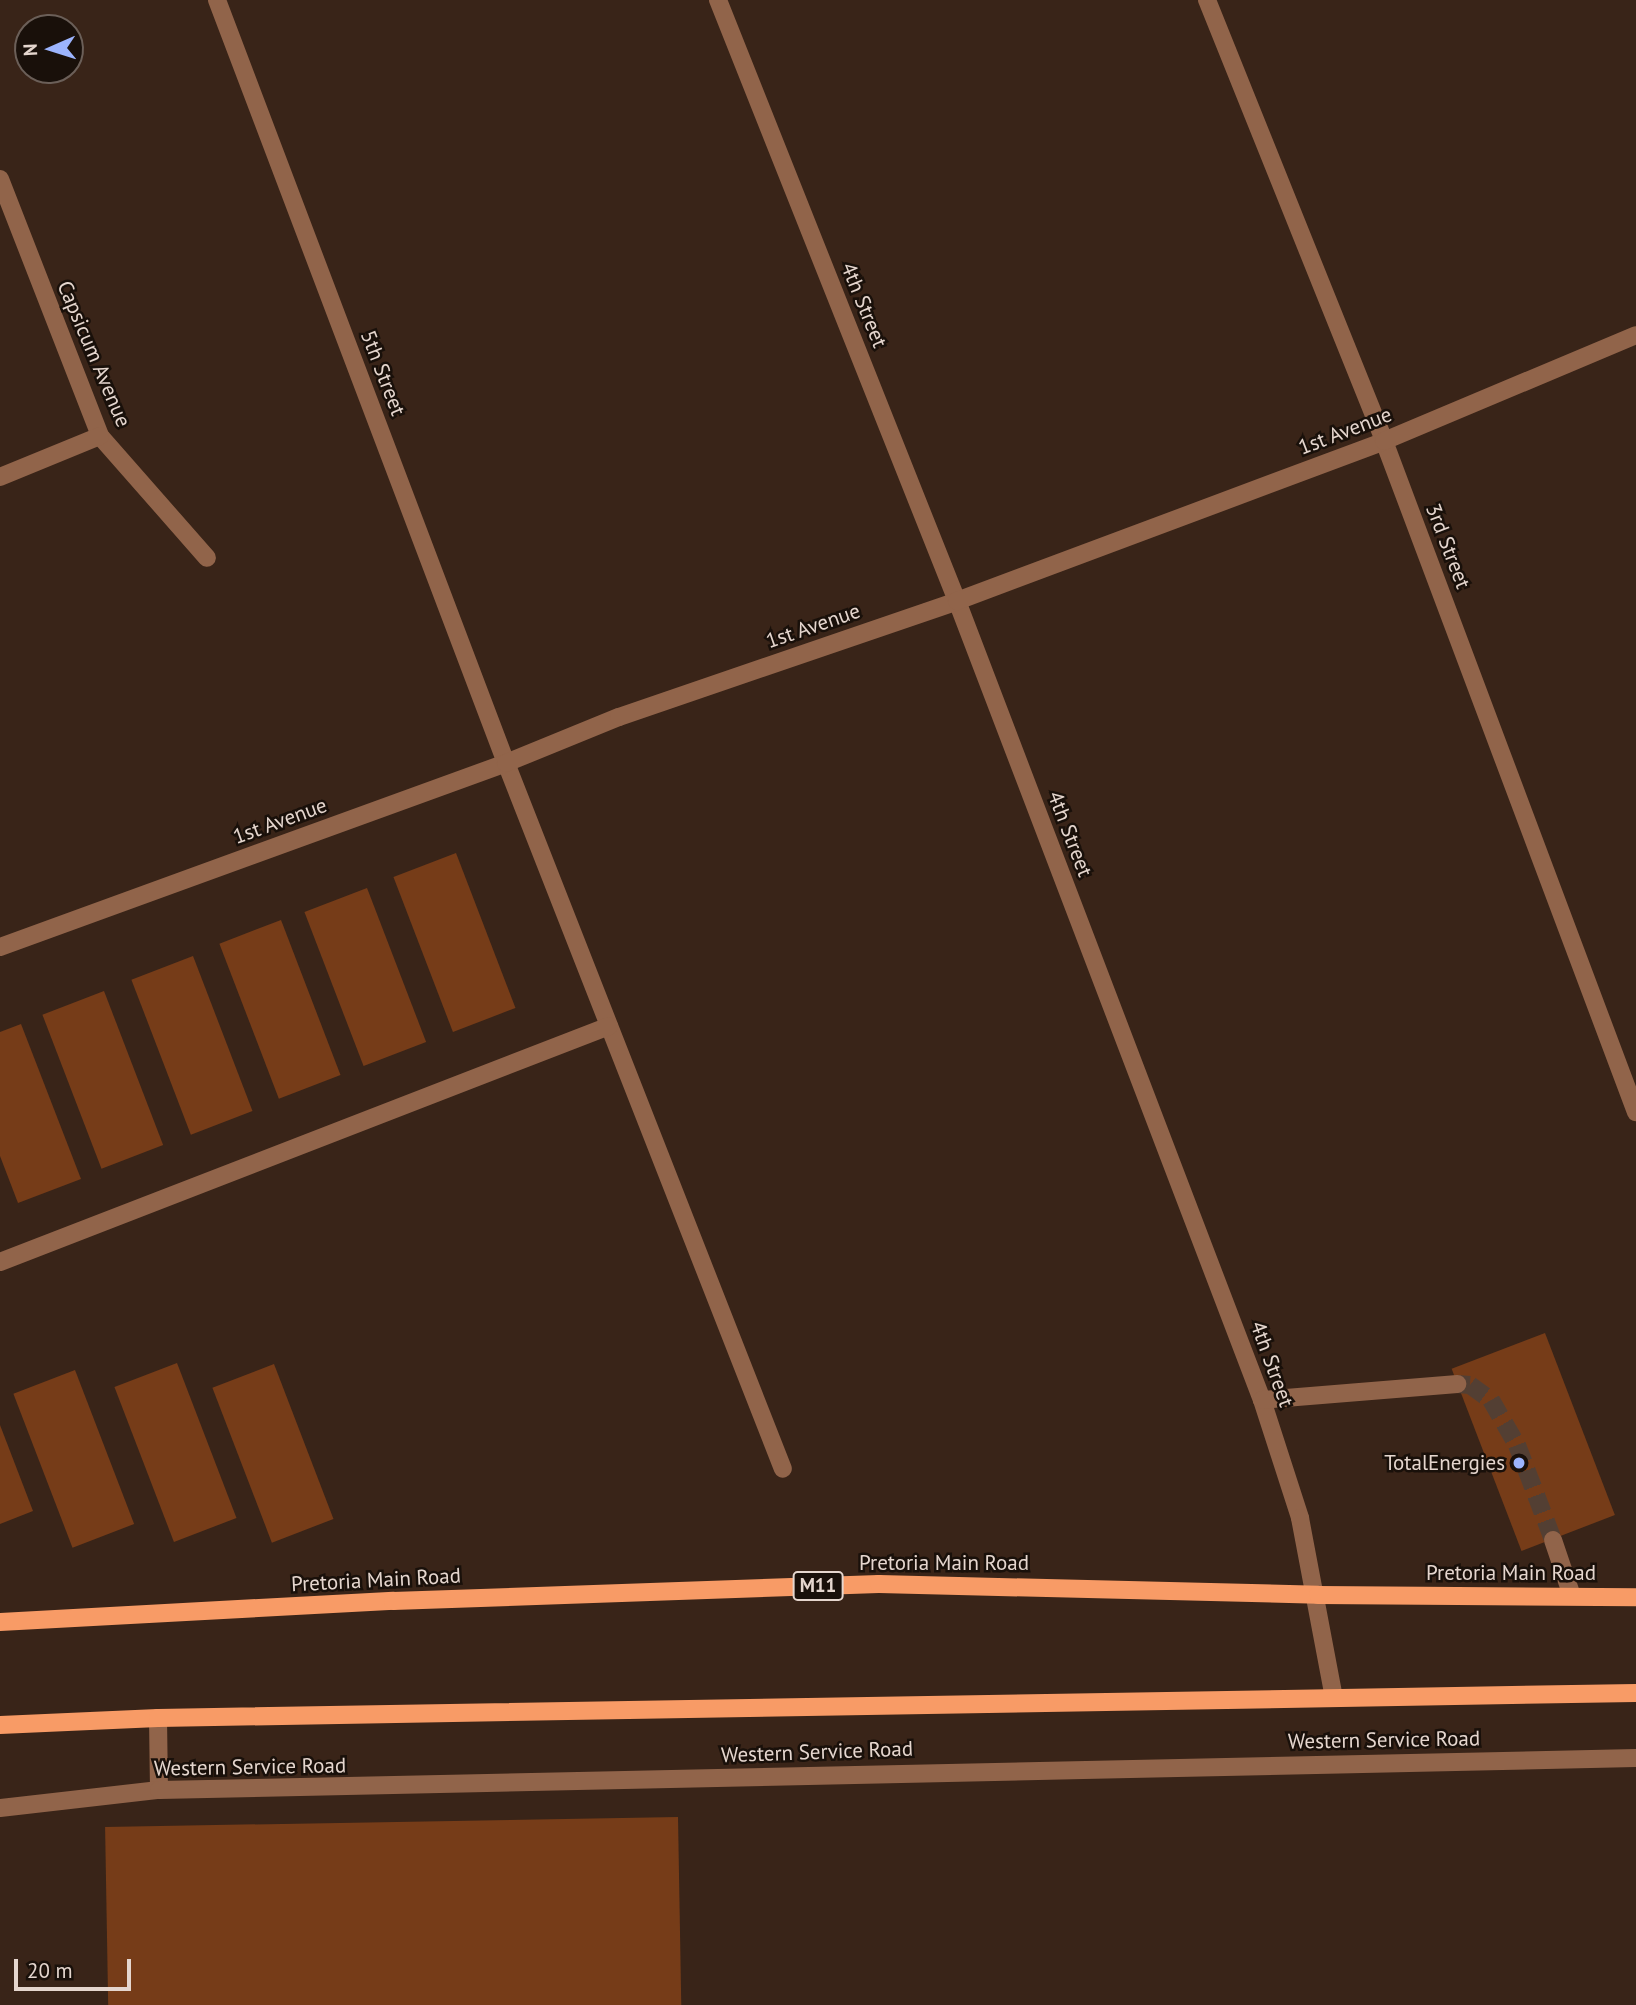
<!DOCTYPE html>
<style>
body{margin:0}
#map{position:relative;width:1636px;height:2005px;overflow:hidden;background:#392418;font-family:"PT Sans",sans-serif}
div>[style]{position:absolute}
.building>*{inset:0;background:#763c18;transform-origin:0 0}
.minor-tunnel>*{height:18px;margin-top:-9px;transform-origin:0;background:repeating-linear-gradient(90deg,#533f33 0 18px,transparent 0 27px)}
.minor>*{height:18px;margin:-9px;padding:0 9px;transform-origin:9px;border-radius:9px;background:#91644a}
.major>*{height:18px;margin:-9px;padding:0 9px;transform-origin:9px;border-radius:9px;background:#f89b66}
.dots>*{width:19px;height:19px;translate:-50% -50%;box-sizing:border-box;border:4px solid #19100a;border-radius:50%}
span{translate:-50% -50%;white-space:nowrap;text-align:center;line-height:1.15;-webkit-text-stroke:5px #19100a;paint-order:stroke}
.shield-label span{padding:2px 5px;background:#19100a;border:2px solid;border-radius:5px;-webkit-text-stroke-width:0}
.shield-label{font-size:19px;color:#e5d6ce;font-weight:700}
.street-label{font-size:21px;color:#e5d6ce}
.poi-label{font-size:21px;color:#e5d6ce}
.right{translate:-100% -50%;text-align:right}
.north{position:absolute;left:14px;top:14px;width:70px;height:70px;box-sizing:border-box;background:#19100a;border:2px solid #6b5f58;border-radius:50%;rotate:267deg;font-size:19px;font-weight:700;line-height:28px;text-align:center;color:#e5d6ce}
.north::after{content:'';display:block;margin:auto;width:24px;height:32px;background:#9cb4fd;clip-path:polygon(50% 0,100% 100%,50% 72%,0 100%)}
.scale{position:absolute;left:14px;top:1959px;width:117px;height:32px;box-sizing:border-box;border:4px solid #e5d6ce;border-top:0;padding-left:9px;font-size:21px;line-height:24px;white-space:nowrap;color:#e5d6ce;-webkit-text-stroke:5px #19100a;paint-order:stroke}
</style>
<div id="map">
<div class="building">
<i style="left:456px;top:853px;width:166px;height:67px;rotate:69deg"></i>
<i style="left:367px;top:888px;width:165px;height:67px;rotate:69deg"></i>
<i style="left:281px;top:920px;width:166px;height:66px;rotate:69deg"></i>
<i style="left:193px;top:956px;width:166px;height:66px;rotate:69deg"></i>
<i style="left:104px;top:991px;width:165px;height:66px;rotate:69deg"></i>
<i style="clip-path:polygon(21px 1024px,81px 1179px,18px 1203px,0 1156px,0 1032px)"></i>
<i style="left:1545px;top:1333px;width:195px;height:100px;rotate:69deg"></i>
<i style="left:177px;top:1363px;width:166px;height:67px;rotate:69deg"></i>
<i style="left:274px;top:1364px;width:166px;height:66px;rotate:69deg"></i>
<i style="left:75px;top:1370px;width:165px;height:66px;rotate:69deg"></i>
<i style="clip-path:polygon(0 1425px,33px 1511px,0 1524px)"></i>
<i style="left:678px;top:1817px;width:188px;height:573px;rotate:89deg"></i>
</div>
<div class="minor-tunnel">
<i style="left:1457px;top:1384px;width:13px;rotate:4deg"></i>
<i style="left:1470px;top:1385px;width:26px;rotate:36deg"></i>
<i style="left:1491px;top:1400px;width:52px;rotate:60deg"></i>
<i style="left:1517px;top:1445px;width:102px;rotate:69.2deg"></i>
</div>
<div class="minor">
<i style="left:217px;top:0;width:816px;rotate:69.25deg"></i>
<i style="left:506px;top:763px;width:758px;rotate:68.58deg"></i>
<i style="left:718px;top:0;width:647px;rotate:68.31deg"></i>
<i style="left:957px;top:601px;width:855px;rotate:69.11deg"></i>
<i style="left:1262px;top:1400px;width:124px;rotate:72.1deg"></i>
<i style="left:1300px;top:1518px;width:183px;rotate:79.3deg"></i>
<i style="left:1207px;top:0;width:475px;rotate:68.1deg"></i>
<i style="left:1384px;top:441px;width:717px;rotate:69.42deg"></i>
<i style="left:0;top:179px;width:276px;rotate:68.7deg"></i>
<i style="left:100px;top:436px;width:162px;rotate:48.7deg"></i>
<i style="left:0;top:477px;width:108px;rotate:-22.3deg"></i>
<i style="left:0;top:947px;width:538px;rotate:-19.98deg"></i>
<i style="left:506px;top:763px;width:122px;rotate:-22.2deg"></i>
<i style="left:619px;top:717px;width:357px;rotate:-18.9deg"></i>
<i style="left:957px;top:601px;width:456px;rotate:-20.5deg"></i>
<i style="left:1384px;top:441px;width:273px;rotate:-22.8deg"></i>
<i style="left:0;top:1262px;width:653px;rotate:-21.18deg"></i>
<i style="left:1262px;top:1400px;width:196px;rotate:-4.7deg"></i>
<i style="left:1553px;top:1540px;width:59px;rotate:71.3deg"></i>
<i style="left:158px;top:1718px;width:72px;rotate:89.2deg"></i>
<i style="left:0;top:1808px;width:160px;rotate:-6.5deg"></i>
<i style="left:159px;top:1790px;width:1477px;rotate:-1.24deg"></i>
</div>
<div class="major">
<i style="left:0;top:1622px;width:394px;rotate:-3.1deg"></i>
<i style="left:393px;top:1601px;width:486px;rotate:-2deg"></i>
<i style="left:879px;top:1584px;width:439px;rotate:1.4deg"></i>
<i style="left:1318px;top:1595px;width:318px;rotate:0.4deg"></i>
<i style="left:0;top:1725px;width:158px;rotate:-2.5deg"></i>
<i style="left:158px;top:1718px;width:1478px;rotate:-0.97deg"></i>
</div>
<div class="dots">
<i style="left:1519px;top:1463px;background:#9cb4fd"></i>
</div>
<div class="shield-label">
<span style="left:818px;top:1586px">M11</span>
</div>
<div class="street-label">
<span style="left:864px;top:305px;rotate:68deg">4th Street</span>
<span style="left:94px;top:354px;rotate:67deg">Capsicum Avenue</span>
<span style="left:383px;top:373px;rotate:69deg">5th Street</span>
<span style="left:1345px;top:431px;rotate:-21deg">1st Avenue</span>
<span style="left:1448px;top:546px;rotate:69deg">3rd Street</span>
<span style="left:813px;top:626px;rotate:-19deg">1st Avenue</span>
<span style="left:280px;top:821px;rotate:-20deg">1st Avenue</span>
<span style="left:1070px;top:834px;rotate:69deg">4th Street</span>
<span style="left:1272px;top:1364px;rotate:70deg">4th Street</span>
<span style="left:944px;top:1563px">Pretoria Main Road</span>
<span style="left:1511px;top:1573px">Pretoria Main Road</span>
<span style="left:376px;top:1580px;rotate:-3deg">Pretoria Main Road</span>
<span style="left:1384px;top:1740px;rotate:-1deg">Western Service Road</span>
<span style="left:817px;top:1752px;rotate:-2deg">Western Service Road</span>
<span style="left:250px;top:1767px;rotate:-1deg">Western Service Road</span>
</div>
<div class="poi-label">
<span class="right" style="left:1505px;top:1463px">TotalEnergies</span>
</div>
<div class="north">N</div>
<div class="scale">20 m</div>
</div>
